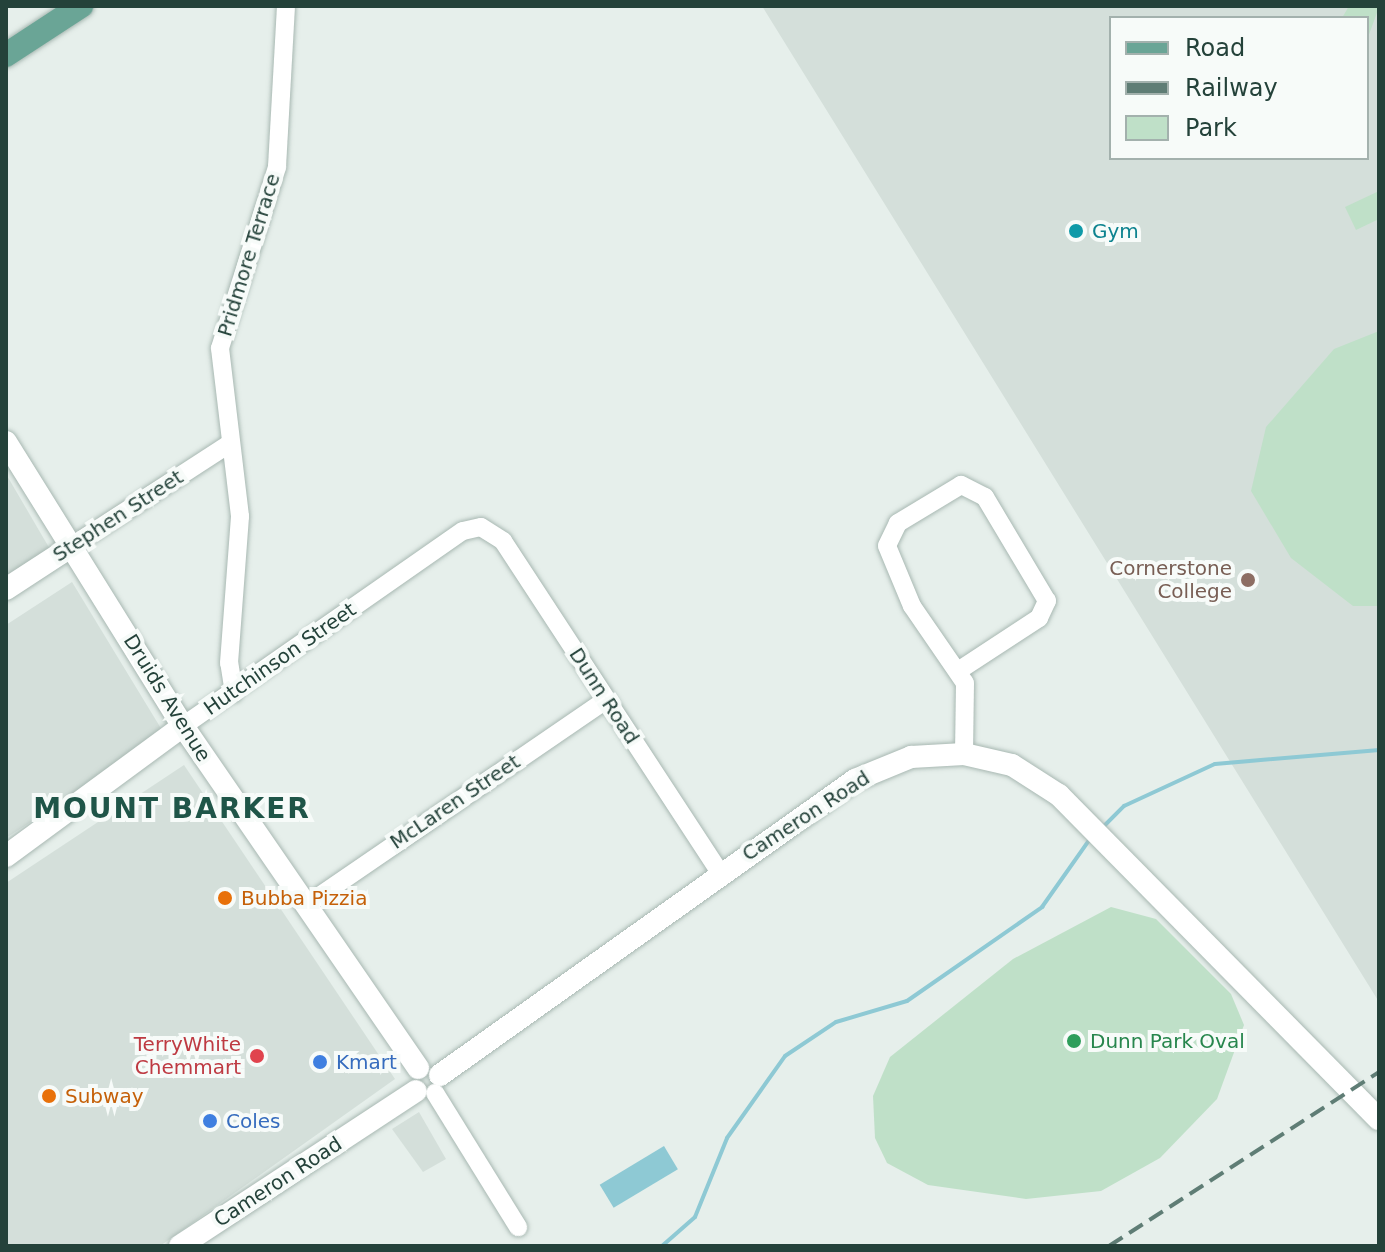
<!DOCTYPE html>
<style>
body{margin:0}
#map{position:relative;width:1385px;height:1252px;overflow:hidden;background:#e6efeb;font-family:"DejaVu Sans",sans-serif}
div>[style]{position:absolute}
.built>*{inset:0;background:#d4dfda}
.green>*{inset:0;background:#bfe0c8}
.water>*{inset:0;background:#8ec9d4;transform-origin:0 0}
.stream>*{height:4px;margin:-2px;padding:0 2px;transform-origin:2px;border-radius:2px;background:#8ec9d4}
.roads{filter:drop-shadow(0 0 2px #a8b8b2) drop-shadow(0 0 2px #a8b8b2)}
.minor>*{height:18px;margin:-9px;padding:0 9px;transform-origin:9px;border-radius:9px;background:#fff}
.tertiary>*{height:22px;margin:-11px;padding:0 11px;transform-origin:11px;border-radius:11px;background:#fff}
.primary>*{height:24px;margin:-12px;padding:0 12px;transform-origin:12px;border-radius:12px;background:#6aa596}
.rail>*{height:4px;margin-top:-2px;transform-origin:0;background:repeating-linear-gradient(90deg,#5f7d75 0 16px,transparent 0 24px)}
.dots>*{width:22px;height:22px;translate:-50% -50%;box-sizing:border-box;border:4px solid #f7fbf9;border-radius:50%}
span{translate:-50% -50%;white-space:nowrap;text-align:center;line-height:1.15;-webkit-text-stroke:8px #f7fbf9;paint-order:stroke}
.culture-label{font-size:20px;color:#0d838f}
.left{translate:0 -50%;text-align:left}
.street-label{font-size:20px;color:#24423a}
.education-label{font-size:20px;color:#785e54}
.right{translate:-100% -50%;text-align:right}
.food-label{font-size:20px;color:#c56008}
.leisure-label{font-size:20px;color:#27864d}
.health-label{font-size:20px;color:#be3a42}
.shop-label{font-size:20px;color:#366cbe}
.district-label{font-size:28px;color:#1f5548;font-weight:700;letter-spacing:2px}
.frame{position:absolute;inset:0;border:8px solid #24423a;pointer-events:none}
.legend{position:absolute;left:1109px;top:16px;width:260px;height:144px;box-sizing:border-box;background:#f7fbf9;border:2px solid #a3b1ad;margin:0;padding:10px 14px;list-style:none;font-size:24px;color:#24423a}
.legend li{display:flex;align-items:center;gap:16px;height:40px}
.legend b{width:40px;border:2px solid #a3b1ad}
</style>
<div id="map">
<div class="built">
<i style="clip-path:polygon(evenodd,762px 6px,1379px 6px,1379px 1002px,762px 6px,1111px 18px,1367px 18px,1367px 158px,1111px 158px,1111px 18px)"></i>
<i style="clip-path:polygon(6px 474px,54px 556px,6px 587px)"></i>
<i style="clip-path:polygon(72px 582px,165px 735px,6px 838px,6px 625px)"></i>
<i style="clip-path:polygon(184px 765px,395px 1079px,160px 1246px,6px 1246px,6px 883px)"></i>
<i style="clip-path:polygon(419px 1112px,446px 1159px,423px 1172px,392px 1129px)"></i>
</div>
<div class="green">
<i style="clip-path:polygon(1349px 6px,1379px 7px,1367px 40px,1367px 18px,1342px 18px)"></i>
<i style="clip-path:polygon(1379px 191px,1379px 219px,1356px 230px,1345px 207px)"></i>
<i style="clip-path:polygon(1379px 331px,1379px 606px,1353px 606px,1291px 558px,1251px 491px,1266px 427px,1334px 349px)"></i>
<i style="clip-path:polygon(1111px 907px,1156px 919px,1231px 994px,1244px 1025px,1217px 1099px,1160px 1158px,1101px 1191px,1026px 1199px,928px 1185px,887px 1163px,875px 1138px,873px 1096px,890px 1057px,1013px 959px)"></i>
</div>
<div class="water">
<i style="left:664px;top:1146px;width:27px;height:75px;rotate:59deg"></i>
</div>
<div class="stream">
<i style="left:1105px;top:825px;width:27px;rotate:-45deg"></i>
<i style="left:1124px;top:806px;width:100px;rotate:-24.8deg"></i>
<i style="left:1215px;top:764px;width:165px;rotate:-4.9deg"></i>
<i style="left:662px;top:1246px;width:44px;rotate:-41.3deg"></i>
<i style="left:695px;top:1217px;width:85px;rotate:-67.9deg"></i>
<i style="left:727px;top:1138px;width:100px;rotate:-54.7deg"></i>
<i style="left:785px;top:1056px;width:61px;rotate:-33.7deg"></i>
<i style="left:836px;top:1022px;width:74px;rotate:-16.5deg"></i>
<i style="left:907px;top:1001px;width:165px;rotate:-34.8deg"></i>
<i style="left:1042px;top:907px;width:83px;rotate:-54.8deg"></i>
</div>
<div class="roads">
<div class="minor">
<i style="left:72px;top:546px;width:187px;rotate:-33deg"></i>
<i style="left:958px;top:671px;width:97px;rotate:-33.2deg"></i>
<i style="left:1039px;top:618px;width:19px;rotate:-65deg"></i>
<i style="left:1047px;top:601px;width:121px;rotate:-120.8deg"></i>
<i style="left:985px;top:497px;width:27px;rotate:-153deg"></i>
<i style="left:961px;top:485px;width:74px;rotate:148.9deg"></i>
<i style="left:898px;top:523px;width:25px;rotate:116deg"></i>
<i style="left:887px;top:546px;width:65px;rotate:67.4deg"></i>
<i style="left:912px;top:606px;width:93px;rotate:55.5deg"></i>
<i style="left:965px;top:683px;width:71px;rotate:90.8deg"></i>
<i style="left:234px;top:693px;width:30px;rotate:-99deg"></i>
<i style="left:229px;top:663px;width:147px;rotate:-85.7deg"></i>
<i style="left:240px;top:516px;width:169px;rotate:-96.8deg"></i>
<i style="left:220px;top:348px;width:190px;rotate:-72.5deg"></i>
<i style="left:277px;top:167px;width:161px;rotate:-86.8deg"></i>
<i style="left:183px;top:726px;width:341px;rotate:-34.9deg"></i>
<i style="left:463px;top:531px;width:18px;rotate:-13deg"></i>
<i style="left:481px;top:527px;width:26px;rotate:32deg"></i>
<i style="left:503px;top:541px;width:396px;rotate:56.8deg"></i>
<i style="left:305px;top:906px;width:365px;rotate:-34.4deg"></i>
<i style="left:435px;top:1093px;width:158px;rotate:58.2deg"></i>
</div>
<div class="tertiary">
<i style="left:6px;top:442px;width:335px;rotate:58.1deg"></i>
<i style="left:183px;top:726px;width:415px;rotate:55.5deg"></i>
<i style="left:6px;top:589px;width:79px;rotate:-33.1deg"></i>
<i style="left:6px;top:856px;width:220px;rotate:-36.3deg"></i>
<i style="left:440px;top:1075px;width:509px;rotate:-35.41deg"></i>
<i style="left:855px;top:780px;width:61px;rotate:-22.3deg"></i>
<i style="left:911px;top:757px;width:53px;rotate:-3.2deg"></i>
<i style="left:964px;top:754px;width:49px;rotate:12.9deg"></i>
<i style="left:1012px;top:765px;width:56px;rotate:32.6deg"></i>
<i style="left:1059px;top:795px;width:455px;rotate:45.4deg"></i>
<i style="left:180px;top:1246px;width:282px;rotate:-33.3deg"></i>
</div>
<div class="primary">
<i style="left:6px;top:55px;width:90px;rotate:-33.2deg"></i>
</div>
</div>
<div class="rail">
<i style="left:1109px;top:1246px;width:321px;rotate:-32.8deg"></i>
</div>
<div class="dots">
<i style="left:1076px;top:231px;background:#0f9aa8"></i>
<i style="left:1248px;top:580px;background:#8d6e63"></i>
<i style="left:225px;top:898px;background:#e8710a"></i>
<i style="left:1074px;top:1041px;background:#2e9e5b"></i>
<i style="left:257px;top:1056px;background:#e0444e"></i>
<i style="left:320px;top:1062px;background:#3f7fe0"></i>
<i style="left:49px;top:1096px;background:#e8710a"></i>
<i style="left:210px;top:1121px;background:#3f7fe0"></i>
</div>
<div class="culture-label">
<span class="left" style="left:1092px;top:231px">Gym</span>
</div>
<div class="street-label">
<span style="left:249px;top:255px;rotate:-73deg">Pridmore Terrace</span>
<span style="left:118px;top:516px;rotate:-33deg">Stephen Street</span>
<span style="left:280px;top:659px;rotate:-35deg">Hutchinson Street</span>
<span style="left:604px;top:696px;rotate:57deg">Dunn Road</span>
<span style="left:167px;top:698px;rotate:58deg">Druids Avenue</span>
<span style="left:455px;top:802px;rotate:-34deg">McLaren Street</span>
<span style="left:806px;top:816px;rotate:-33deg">Cameron Road</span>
<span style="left:278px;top:1182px;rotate:-33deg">Cameron Road</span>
</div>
<div class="education-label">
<span class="right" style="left:1232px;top:580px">Cornerstone<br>College</span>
</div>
<div class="food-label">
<span class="left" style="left:241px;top:898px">Bubba Pizzia</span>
<span class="left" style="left:65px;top:1096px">Subway</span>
</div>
<div class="leisure-label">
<span class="left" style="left:1090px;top:1041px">Dunn Park Oval</span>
</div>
<div class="health-label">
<span class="right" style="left:241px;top:1056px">TerryWhite<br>Chemmart</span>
</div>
<div class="shop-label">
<span class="left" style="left:336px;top:1062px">Kmart</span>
<span class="left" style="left:226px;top:1121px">Coles</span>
</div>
<div class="district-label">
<span style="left:172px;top:809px">MOUNT BARKER</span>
</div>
<div class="frame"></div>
<ul class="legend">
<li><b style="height:10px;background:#6aa596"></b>Road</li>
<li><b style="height:10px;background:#5f7d75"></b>Railway</li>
<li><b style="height:22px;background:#bfe0c8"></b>Park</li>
</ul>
</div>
